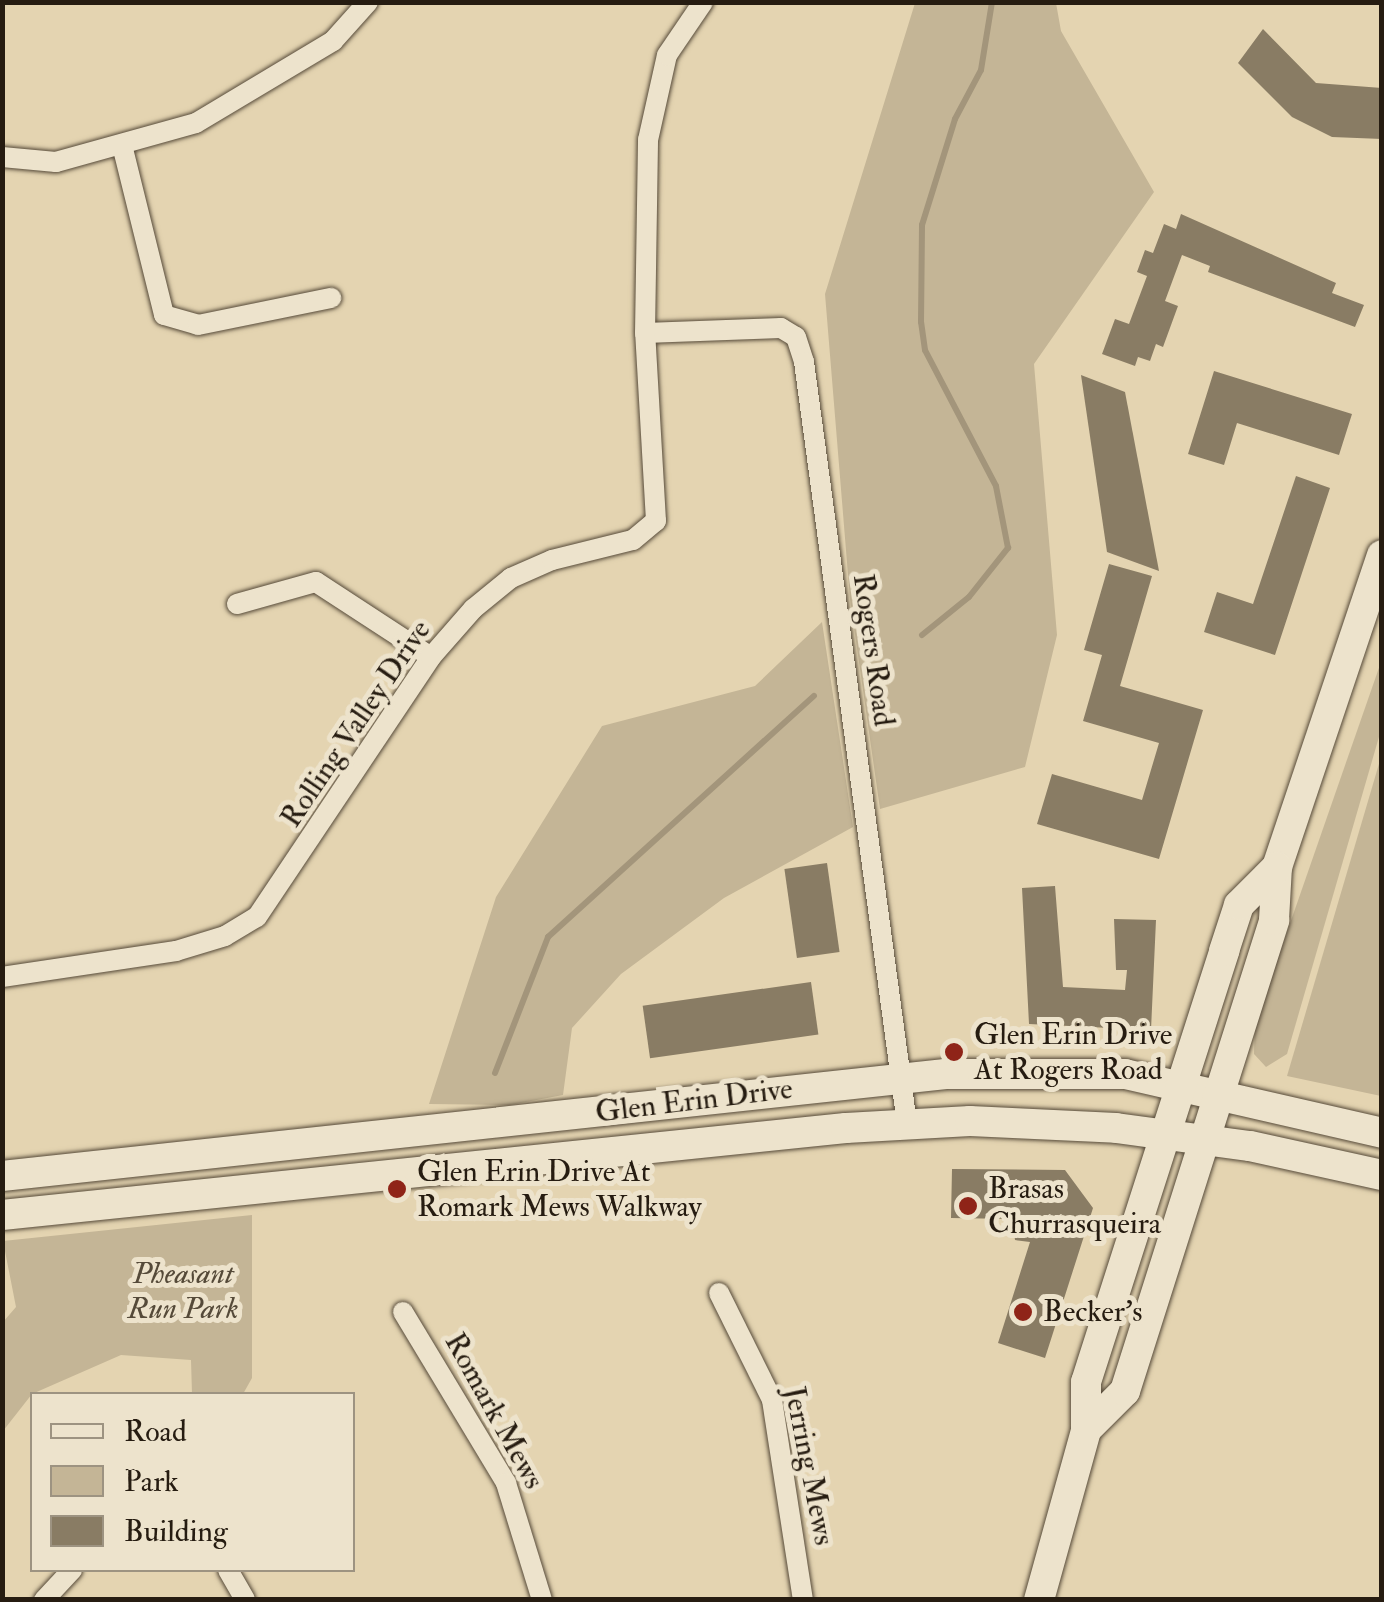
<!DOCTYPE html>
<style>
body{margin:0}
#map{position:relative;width:1384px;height:1602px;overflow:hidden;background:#e4d4b1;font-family:"IM FELL Double Pica",serif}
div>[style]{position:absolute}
.green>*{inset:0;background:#c4b596}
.stream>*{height:6px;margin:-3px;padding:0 3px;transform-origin:3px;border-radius:3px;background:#a3957b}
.building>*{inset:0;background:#897c64;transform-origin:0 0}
.roads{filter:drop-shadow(0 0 2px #564a39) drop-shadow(0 0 2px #564a39)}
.street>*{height:20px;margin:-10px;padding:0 10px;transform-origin:10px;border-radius:10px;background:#ede3cc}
.secondary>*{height:30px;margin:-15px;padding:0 15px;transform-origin:15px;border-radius:15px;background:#ede3cc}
.dots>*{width:28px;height:28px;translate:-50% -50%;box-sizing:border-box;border:5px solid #ede3cc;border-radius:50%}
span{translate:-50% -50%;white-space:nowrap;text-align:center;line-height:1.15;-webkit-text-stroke:10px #ede3cc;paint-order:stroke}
.street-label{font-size:30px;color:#261c11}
.poi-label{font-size:30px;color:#261c11}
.left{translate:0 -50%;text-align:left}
.park-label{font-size:30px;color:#554a39;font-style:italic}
.frame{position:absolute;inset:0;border:5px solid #261c11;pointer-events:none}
.legend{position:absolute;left:30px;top:1392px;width:325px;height:180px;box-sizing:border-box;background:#ede3cc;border:2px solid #9d9381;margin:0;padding:12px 18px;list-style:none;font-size:30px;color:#261c11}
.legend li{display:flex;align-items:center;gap:20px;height:50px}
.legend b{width:50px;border:2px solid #9d9381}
</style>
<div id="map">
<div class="green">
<i style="clip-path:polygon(915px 3px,1056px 3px,1061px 31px,1154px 192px,1034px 364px,1057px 635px,1025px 767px,880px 809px,850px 599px,825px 294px)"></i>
<i style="clip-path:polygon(822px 622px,853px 827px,724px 898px,621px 974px,572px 1028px,563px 1095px,510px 1105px,429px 1104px,496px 897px,602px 726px,755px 686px)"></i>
<i style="clip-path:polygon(1381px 662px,1381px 730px,1287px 1054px,1266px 1067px,1254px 1054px,1255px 1024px)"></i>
<i style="clip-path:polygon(1381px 757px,1381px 1096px,1287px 1076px)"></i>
<i style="clip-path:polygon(252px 1215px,252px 1378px,243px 1394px,192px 1394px,191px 1360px,121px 1355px,32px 1394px,3px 1431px,3px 1322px,16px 1307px,3px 1241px)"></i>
</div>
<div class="stream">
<i style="left:922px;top:635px;width:60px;rotate:-39deg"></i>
<i style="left:969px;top:597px;width:63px;rotate:-51.5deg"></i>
<i style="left:1008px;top:548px;width:63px;rotate:-101deg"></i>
<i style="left:996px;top:486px;width:153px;rotate:-117.6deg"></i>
<i style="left:925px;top:350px;width:28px;rotate:-98deg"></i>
<i style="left:921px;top:322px;width:97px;rotate:-89.4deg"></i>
<i style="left:922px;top:225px;width:111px;rotate:-72.7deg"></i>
<i style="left:955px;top:119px;width:55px;rotate:-62deg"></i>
<i style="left:981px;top:70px;width:69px;rotate:-80.8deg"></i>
<i style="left:495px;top:1073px;width:146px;rotate:-68.7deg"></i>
<i style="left:548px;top:937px;width:359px;rotate:-42.2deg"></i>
</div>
<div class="building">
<i style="clip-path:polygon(1263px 29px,1316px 83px,1382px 88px,1382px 139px,1332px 137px,1292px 117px,1238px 63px)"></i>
<i style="clip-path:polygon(1181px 214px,1336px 283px,1332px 293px,1364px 305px,1355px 327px,1208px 272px,1210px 266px,1182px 255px,1165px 301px,1178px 306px,1163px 347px,1156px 344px,1150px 361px,1138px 357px,1135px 366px,1102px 354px,1115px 319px,1129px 324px,1147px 276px,1137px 272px,1145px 250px,1153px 253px,1164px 224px,1176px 229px)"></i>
<i style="clip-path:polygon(1214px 371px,1352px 414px,1339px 455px,1237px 423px,1224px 465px,1188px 454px)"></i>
<i style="clip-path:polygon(1081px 375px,1125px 392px,1159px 571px,1107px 552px)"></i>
<i style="clip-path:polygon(1296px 476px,1330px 488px,1275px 655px,1204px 632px,1217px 592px,1253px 604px)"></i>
<i style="clip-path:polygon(1109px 564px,1152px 576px,1120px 686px,1203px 710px,1159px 859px,1037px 824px,1052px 774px,1142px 800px,1159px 743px,1083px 721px,1102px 655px,1084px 650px)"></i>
<i style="left:827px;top:863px;width:90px;height:43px;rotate:82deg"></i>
<i style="clip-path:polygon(1055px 886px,1063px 987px,1125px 990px,1127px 970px,1116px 970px,1114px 919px,1156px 920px,1151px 1030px,1029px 1024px,1022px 888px)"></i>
<i style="left:811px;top:982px;width:53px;height:170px;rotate:82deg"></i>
<i style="clip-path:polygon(952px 1169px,1065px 1170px,1093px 1208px,1045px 1358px,998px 1343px,1030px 1242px,1015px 1240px,1012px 1219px,951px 1218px)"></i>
</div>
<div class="roads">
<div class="street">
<i style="left:122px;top:145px;width:175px;rotate:76.1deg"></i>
<i style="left:164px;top:315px;width:35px;rotate:16deg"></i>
<i style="left:198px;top:325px;width:136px;rotate:-11.5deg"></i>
<i style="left:2px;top:157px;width:54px;rotate:5.3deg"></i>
<i style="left:56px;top:162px;width:145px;rotate:-15.6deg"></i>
<i style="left:196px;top:123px;width:160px;rotate:-30.9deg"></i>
<i style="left:333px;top:41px;width:52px;rotate:-48.1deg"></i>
<i style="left:645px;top:333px;width:136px;rotate:-2.1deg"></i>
<i style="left:781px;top:328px;width:17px;rotate:31deg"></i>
<i style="left:796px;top:337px;width:26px;rotate:72deg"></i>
<i style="left:804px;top:362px;width:769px;rotate:82.3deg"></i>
<i style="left:237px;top:604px;width:82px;rotate:-15.6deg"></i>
<i style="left:316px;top:582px;width:137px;rotate:33.1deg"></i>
<i style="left:2px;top:977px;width:176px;rotate:-8.5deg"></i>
<i style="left:176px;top:951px;width:51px;rotate:-17deg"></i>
<i style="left:225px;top:936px;width:37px;rotate:-31deg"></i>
<i style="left:257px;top:917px;width:313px;rotate:-56.2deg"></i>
<i style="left:431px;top:657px;width:64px;rotate:-48.8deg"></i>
<i style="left:473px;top:609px;width:49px;rotate:-39.2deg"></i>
<i style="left:511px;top:578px;width:45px;rotate:-23.7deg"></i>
<i style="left:552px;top:560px;width:83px;rotate:-13.9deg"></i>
<i style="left:633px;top:540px;width:30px;rotate:-40deg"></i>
<i style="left:656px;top:521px;width:188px;rotate:-93.3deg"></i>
<i style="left:645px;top:333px;width:193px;rotate:-89.1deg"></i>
<i style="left:648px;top:140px;width:87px;rotate:-77.4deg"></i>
<i style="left:667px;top:55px;width:64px;rotate:-55.8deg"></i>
<i style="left:719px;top:1293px;width:119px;rotate:63.6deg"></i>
<i style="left:772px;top:1400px;width:202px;rotate:81.2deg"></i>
<i style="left:403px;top:1312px;width:200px;rotate:58.9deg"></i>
<i style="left:506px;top:1483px;width:122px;rotate:72.9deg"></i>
<i style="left:228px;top:1570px;width:34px;rotate:60deg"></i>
<i style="left:44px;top:1600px;width:41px;rotate:-47deg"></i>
</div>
<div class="secondary">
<i style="left:2px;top:1176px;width:949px;rotate:-6.17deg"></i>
<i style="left:946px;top:1074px;width:179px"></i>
<i style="left:1125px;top:1074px;width:264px;rotate:12.9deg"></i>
<i style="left:2px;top:1215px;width:848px;rotate:-5.89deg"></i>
<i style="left:846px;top:1128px;width:124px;rotate:-3.2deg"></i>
<i style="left:970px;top:1121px;width:146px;rotate:2.7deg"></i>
<i style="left:1116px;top:1128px;width:135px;rotate:7.7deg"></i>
<i style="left:1250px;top:1146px;width:135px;rotate:12.4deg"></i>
<i style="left:1086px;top:1430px;width:55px;rotate:-45deg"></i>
<i style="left:1125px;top:1391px;width:494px;rotate:-72.4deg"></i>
<i style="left:1274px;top:920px;width:53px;rotate:-86.8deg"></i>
<i style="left:1277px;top:867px;width:329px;rotate:-71.4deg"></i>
<i style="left:1039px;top:1600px;width:176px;rotate:-74.5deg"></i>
<i style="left:1086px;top:1430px;width:48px;rotate:-90deg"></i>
<i style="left:1086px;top:1382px;width:453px;rotate:-72.2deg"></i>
<i style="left:1224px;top:951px;width:48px;rotate:-71.9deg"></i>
<i style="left:1239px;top:905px;width:54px;rotate:-45deg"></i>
</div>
</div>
<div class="dots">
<i style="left:954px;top:1052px;background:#8f2418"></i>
<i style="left:397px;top:1189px;background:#8f2418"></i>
<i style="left:968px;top:1206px;background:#8f2418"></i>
<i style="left:1023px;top:1312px;background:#8f2418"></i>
</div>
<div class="street-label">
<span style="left:873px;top:650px;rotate:82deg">Rogers Road</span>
<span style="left:356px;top:724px;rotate:-56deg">Rolling Valley Drive</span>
<span style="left:694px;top:1101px;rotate:-7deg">Glen Erin Drive</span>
<span style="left:494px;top:1411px;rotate:61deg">Romark Mews</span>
<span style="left:809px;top:1466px;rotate:79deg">Jerring Mews</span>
</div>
<div class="poi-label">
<span class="left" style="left:974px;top:1052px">Glen Erin Drive<br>At Rogers Road</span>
<span class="left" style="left:417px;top:1189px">Glen Erin Drive At<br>Romark Mews Walkway</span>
<span class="left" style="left:988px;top:1206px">Brasas<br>Churrasqueira</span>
<span class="left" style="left:1043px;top:1312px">Becker's</span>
</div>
<div class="park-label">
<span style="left:183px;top:1291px">Pheasant<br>Run Park</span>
</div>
<div class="frame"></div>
<ul class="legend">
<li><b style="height:12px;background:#ede3cc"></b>Road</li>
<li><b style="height:28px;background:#c4b596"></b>Park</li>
<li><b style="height:28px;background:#897c64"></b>Building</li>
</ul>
</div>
